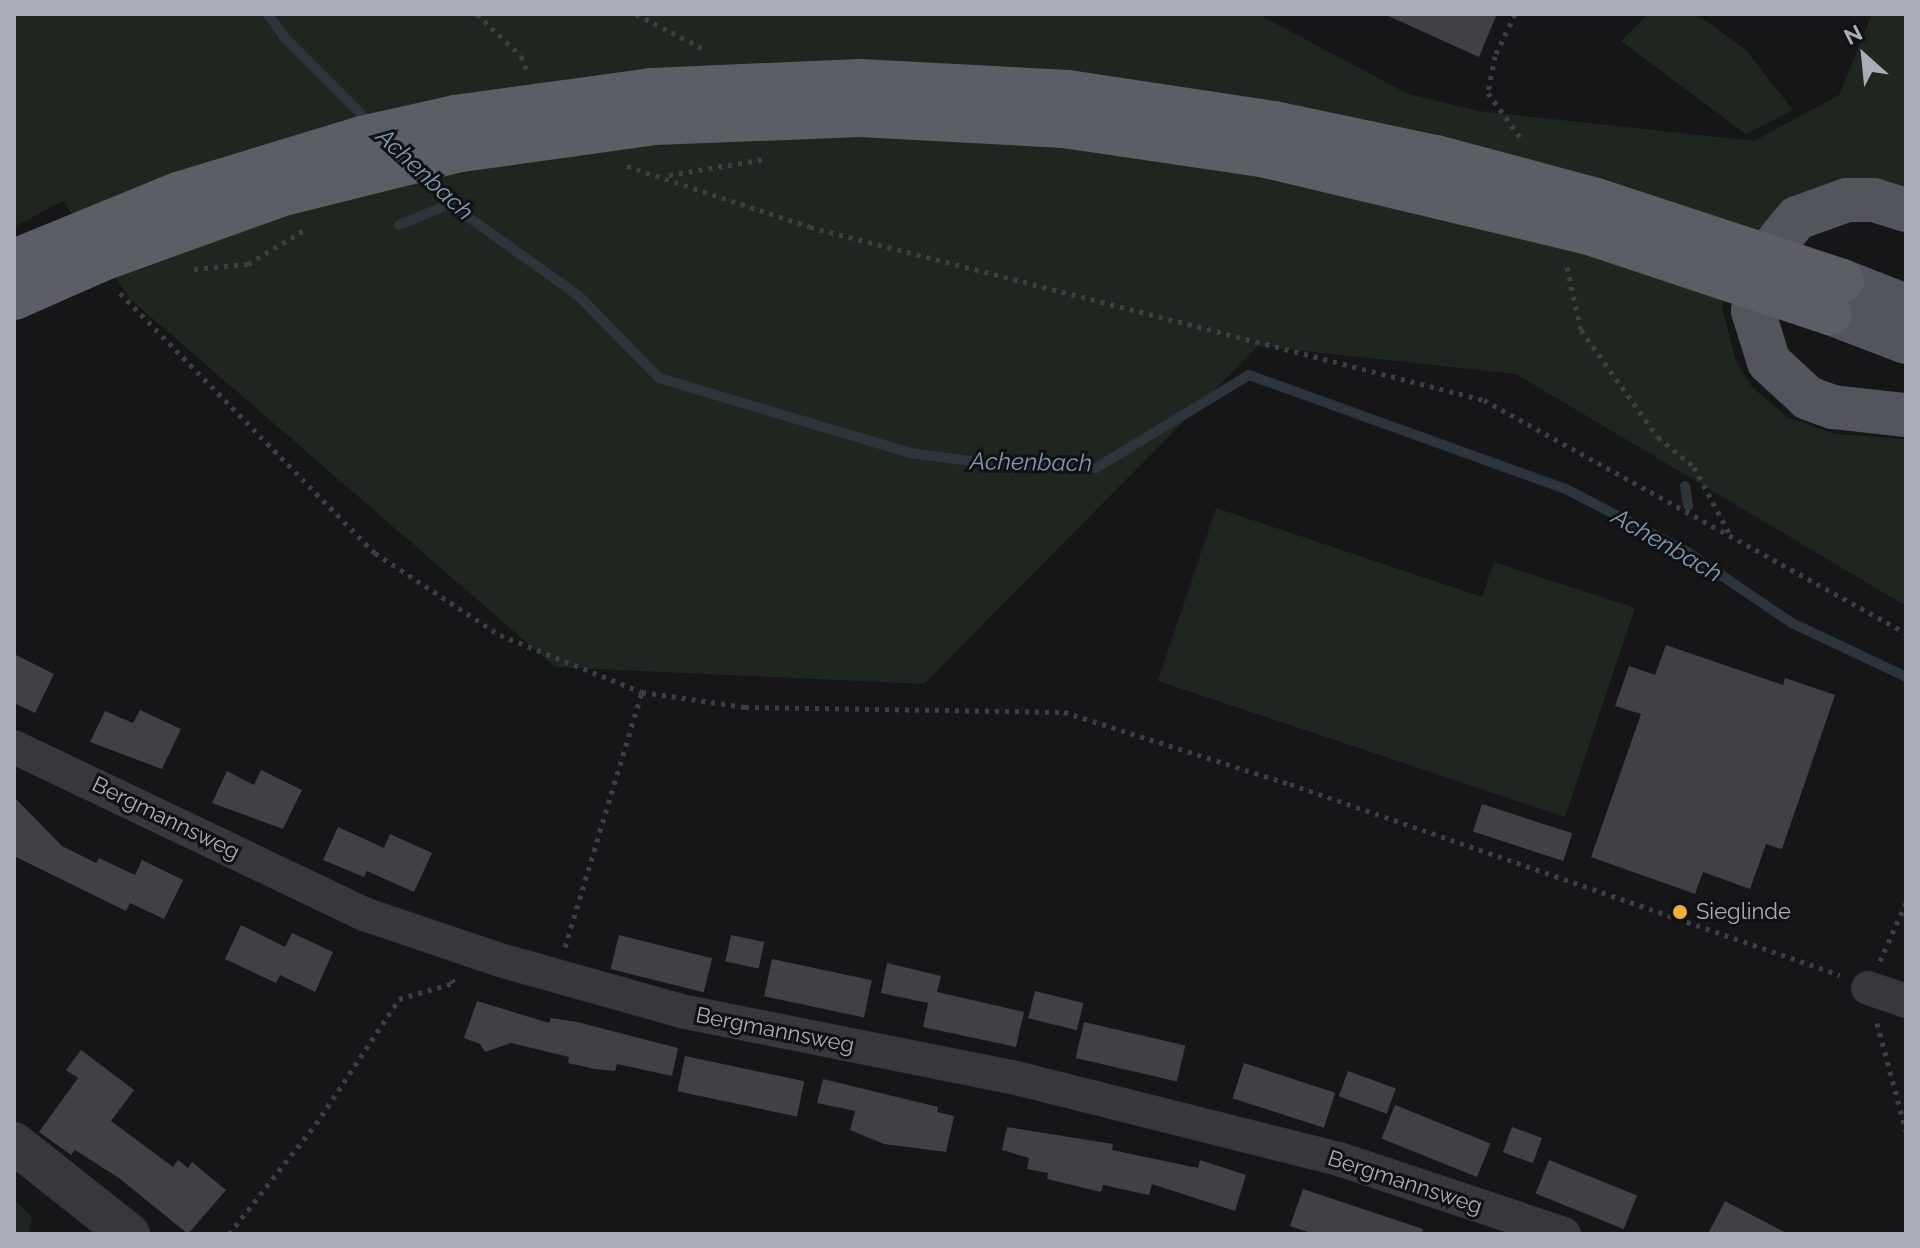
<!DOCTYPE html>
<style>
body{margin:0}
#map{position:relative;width:1920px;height:1248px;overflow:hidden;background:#161618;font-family:Raleway,sans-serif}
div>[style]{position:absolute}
.green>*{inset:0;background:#1e261f}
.stream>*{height:10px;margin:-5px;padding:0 5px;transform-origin:5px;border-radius:5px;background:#2c353c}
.building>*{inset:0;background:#404145;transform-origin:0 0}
.path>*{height:5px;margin-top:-2.5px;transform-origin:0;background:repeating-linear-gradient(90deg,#3d3f44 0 4px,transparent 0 10px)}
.minor>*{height:34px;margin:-17px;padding:0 17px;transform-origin:17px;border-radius:17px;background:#37383d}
.tertiary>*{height:42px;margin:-21px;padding:0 21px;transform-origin:21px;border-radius:21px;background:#37383d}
.primary>*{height:44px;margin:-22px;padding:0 22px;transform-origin:22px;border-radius:22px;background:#53555c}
.trunk-bridge>*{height:44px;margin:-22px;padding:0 22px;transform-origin:22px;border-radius:22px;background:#5b5e65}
.dots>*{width:22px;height:22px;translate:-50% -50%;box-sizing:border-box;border:4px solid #111113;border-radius:50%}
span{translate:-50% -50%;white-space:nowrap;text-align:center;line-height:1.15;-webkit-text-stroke:6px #111113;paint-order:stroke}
.street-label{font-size:22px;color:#a8adb8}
.poi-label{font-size:22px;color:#a8adb8}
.left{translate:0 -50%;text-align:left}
.water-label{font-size:24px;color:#7f9bb3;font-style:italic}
.frame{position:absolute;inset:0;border:16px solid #a8adb8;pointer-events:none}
.north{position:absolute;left:1824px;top:16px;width:80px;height:80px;-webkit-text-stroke:6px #111113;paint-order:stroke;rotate:333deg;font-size:22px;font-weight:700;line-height:32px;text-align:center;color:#a8adb8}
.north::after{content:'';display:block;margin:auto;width:28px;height:36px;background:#a8adb8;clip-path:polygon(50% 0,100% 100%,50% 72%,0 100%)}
</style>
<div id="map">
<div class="green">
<i style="clip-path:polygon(14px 14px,1258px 14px,1408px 94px,1479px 111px,1754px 141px,1839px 95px,1872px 14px,1906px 14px,1906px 192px,1798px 196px,1750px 235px,1732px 266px,1722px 307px,1736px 361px,1752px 387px,1787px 417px,1835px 434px,1906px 439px,1906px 606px,1516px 374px,1258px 346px,924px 684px,555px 667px,130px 299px,63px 201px,14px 227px)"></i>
<i style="clip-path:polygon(1648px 14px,1696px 14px,1745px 49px,1793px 110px,1746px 134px,1621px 41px)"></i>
<i style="clip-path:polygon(1216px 508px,1482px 597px,1494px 562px,1635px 608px,1565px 817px,1158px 681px)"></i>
<i style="clip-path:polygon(14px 1199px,32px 1217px,29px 1234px,14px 1234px)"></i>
</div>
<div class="stream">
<i style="left:268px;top:14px;width:28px;rotate:55deg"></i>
<i style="left:284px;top:37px;width:122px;rotate:45deg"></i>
<i style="left:418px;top:171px;width:46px;rotate:45.9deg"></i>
<i style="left:450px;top:204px;width:158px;rotate:35.5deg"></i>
<i style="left:579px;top:296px;width:115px;rotate:45.7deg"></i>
<i style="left:659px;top:378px;width:263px;rotate:16.6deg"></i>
<i style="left:911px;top:453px;width:74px;rotate:7.8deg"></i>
<i style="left:984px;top:463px;width:112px;rotate:2.6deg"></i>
<i style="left:1096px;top:468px;width:179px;rotate:-31.3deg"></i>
<i style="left:1249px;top:375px;width:337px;rotate:19.8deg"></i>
<i style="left:1566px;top:489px;width:136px;rotate:27.5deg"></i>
<i style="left:1687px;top:552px;width:127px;rotate:34.1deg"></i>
<i style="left:1792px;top:623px;width:126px;rotate:25.3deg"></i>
<i style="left:399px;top:225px;width:55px;rotate:-22.4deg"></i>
<i style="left:1685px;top:486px;width:20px;rotate:81deg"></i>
</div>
<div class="building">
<i style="clip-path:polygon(1384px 14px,1497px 14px,1479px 57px)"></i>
<i style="clip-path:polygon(1666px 645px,1783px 685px,1785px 678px,1835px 695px,1782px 849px,1766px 844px,1750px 889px,1703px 872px,1695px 894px,1591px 857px,1641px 714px,1615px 706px,1629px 666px,1655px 675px)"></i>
<i style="clip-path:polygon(14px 654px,54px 674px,35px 713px,14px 703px)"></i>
<i style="clip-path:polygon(140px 710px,181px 729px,162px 769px,90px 742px,105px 711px,133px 723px)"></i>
<i style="clip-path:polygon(261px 770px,302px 790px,283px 829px,212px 803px,227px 771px,254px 785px)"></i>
<i style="clip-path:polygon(14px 797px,62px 846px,96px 863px,99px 858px,135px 875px,142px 860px,183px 880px,164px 919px,130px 903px,126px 911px,14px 856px)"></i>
<i style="left:1482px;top:804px;width:95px;height:29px;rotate:18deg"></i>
<i style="clip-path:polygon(338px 827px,384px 848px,390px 834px,432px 853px,414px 892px,367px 871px,364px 877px,323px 860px)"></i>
<i style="clip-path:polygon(241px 925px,285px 947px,292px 933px,333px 952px,315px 992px,280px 975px,276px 983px,225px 959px)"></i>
<i style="left:619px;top:935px;width:96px;height:35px;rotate:14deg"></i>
<i style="left:731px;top:935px;width:34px;height:27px;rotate:12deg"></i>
<i style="left:772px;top:959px;width:102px;height:38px;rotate:12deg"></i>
<i style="clip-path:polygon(887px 963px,941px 976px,937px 992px,1024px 1012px,1016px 1047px,923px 1027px,928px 1003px,881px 993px)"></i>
<i style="left:1035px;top:991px;width:50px;height:28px;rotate:14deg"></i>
<i style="clip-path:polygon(477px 1001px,549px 1023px,551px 1018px,577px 1022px,678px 1048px,672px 1076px,617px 1064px,615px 1071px,595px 1069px,568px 1063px,569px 1057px,511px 1043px,485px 1052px,480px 1044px,464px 1038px)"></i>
<i style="left:1084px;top:1022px;width:104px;height:37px;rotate:13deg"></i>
<i style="clip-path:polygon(81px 1050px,134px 1090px,111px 1121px,173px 1167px,178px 1160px,188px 1168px,192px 1162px,226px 1190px,188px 1234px,119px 1178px,75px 1150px,71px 1155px,39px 1132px,78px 1078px,66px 1070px)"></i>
<i style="left:685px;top:1056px;width:122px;height:36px;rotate:12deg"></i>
<i style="left:1244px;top:1063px;width:96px;height:37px;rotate:18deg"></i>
<i style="left:1348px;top:1071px;width:51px;height:27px;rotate:20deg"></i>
<i style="clip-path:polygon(823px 1079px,938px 1107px,937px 1112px,954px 1116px,946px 1152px,884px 1144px,850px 1130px,855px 1111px,817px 1103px)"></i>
<i style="left:1395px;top:1105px;width:103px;height:36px;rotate:22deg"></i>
<i style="clip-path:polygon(1007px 1127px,1113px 1144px,1112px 1150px,1198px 1168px,1200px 1160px,1246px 1175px,1235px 1211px,1152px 1184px,1149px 1195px,1103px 1185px,1101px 1192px,1047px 1179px,1048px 1173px,1027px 1169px,1029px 1158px,1002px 1150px)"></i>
<i style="left:1512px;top:1127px;width:32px;height:27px;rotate:20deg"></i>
<i style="left:1549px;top:1160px;width:95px;height:36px;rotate:22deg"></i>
<i style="clip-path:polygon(1303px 1189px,1423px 1229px,1422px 1234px,1314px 1234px,1290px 1226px)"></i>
<i style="clip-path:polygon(1725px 1201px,1788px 1234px,1708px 1234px)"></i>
</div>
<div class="path">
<i style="left:477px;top:14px;width:61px;rotate:43.7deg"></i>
<i style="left:521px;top:56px;width:16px;rotate:68deg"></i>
<i style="left:636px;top:14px;width:74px;rotate:27.3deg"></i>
<i style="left:1515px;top:14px;width:47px;rotate:115.5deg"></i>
<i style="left:1495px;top:56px;width:38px;rotate:101deg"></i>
<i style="left:1488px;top:93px;width:58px;rotate:54.1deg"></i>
<i style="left:627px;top:166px;width:193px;rotate:18.4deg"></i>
<i style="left:810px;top:227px;width:696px;rotate:14.4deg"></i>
<i style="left:1484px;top:400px;width:482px;rotate:28.9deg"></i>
<i style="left:669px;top:175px;width:97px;rotate:-9.5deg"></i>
<i style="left:1567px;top:267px;width:65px;rotate:77.5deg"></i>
<i style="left:1581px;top:330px;width:132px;rotate:54.3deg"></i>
<i style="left:1658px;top:437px;width:47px;rotate:39.8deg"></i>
<i style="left:1694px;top:467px;width:79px;rotate:62.1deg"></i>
<i style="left:194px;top:269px;width:54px;rotate:-5.3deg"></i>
<i style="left:248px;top:264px;width:68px;rotate:-31.1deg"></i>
<i style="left:120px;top:293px;width:364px;rotate:45.6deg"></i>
<i style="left:375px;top:553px;width:149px;rotate:33.3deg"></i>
<i style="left:500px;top:635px;width:153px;rotate:21.9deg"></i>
<i style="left:642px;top:692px;width:104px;rotate:8.3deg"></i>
<i style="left:745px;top:707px;width:319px;rotate:0.9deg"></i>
<i style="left:1064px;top:712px;width:237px;rotate:17.7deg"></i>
<i style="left:1290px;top:784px;width:582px;rotate:19.15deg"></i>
<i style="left:565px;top:947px;width:266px;rotate:-73.2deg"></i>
<i style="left:1880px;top:961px;width:64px;rotate:-65.9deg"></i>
<i style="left:1877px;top:1023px;width:112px;rotate:75deg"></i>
<i style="left:229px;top:1234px;width:140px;rotate:-51.7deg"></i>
<i style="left:316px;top:1124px;width:150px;rotate:-56.4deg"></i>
<i style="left:399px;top:999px;width:56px;rotate:-16.5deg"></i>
<i style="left:453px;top:983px;width:6px;rotate:-99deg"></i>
</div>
<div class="minor">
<i style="left:14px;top:747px;width:388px;rotate:25.5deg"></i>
<i style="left:364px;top:914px;width:144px;rotate:18.7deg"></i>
<i style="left:500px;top:960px;width:188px;rotate:15.7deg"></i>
<i style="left:681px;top:1011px;width:338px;rotate:11.3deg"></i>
<i style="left:1012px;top:1077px;width:337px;rotate:14.1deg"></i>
<i style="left:1339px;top:1159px;width:237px;rotate:18.4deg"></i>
<i style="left:1868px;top:988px;width:40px;rotate:18.9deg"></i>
</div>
<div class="tertiary">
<i style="left:14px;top:1143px;width:147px;rotate:38.4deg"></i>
</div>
<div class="primary">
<i style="left:1906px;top:210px;width:34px;rotate:-163deg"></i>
<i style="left:1874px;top:200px;width:27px;rotate:180deg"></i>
<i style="left:1847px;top:200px;width:53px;rotate:160.2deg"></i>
<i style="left:1797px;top:218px;width:53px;rotate:129.7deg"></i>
<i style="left:1763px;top:259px;width:53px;rotate:100.9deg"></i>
<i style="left:1753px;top:311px;width:53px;rotate:72.6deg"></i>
<i style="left:1769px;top:362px;width:53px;rotate:42.7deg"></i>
<i style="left:1808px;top:398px;width:27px;rotate:20deg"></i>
<i style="left:1833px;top:407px;width:73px;rotate:6.3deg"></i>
<i style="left:1842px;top:281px;width:69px;rotate:21.3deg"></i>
<i style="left:1830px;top:313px;width:81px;rotate:20.9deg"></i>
</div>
<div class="trunk-bridge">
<i style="left:14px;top:261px;width:180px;rotate:-22.2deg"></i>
<i style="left:181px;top:193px;width:189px;rotate:-16.9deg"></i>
<i style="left:362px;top:138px;width:95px;rotate:-12.7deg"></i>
<i style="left:455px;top:117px;width:199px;rotate:-7.8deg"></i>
<i style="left:652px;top:90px;width:208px;rotate:-2.5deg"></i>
<i style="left:860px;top:81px;width:208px;rotate:3deg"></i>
<i style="left:1068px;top:92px;width:208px;rotate:8.6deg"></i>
<i style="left:1274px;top:123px;width:166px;rotate:11.9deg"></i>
<i style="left:1436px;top:157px;width:166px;rotate:15deg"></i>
<i style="left:1596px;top:200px;width:259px;rotate:18.2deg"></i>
<i style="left:14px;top:298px;width:99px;rotate:-23.7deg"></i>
<i style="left:105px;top:258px;width:186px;rotate:-19.8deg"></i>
<i style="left:280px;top:195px;width:187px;rotate:-14deg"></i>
<i style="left:461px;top:150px;width:196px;rotate:-7.9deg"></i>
<i style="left:655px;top:123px;width:205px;rotate:-2.2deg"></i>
<i style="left:860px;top:115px;width:204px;rotate:3.1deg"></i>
<i style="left:1064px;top:126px;width:204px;rotate:8.4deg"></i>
<i style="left:1266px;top:156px;width:329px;rotate:13.4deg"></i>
<i style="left:1586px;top:232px;width:257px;rotate:18.4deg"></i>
</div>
<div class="dots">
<i style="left:1680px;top:912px;background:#f2b134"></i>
</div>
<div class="street-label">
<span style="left:166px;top:818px;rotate:26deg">Bergmannsweg</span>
<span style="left:775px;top:1030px;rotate:11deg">Bergmannsweg</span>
<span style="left:1405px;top:1182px;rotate:18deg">Bergmannsweg</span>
</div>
<div class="poi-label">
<span class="left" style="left:1696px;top:912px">Sieglinde</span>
</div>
<div class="water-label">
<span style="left:425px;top:174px;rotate:43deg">Achenbach</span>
<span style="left:1031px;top:462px;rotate:1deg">Achenbach</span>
<span style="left:1667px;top:545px;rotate:30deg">Achenbach</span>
</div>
<div class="frame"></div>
<div class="north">N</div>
</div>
